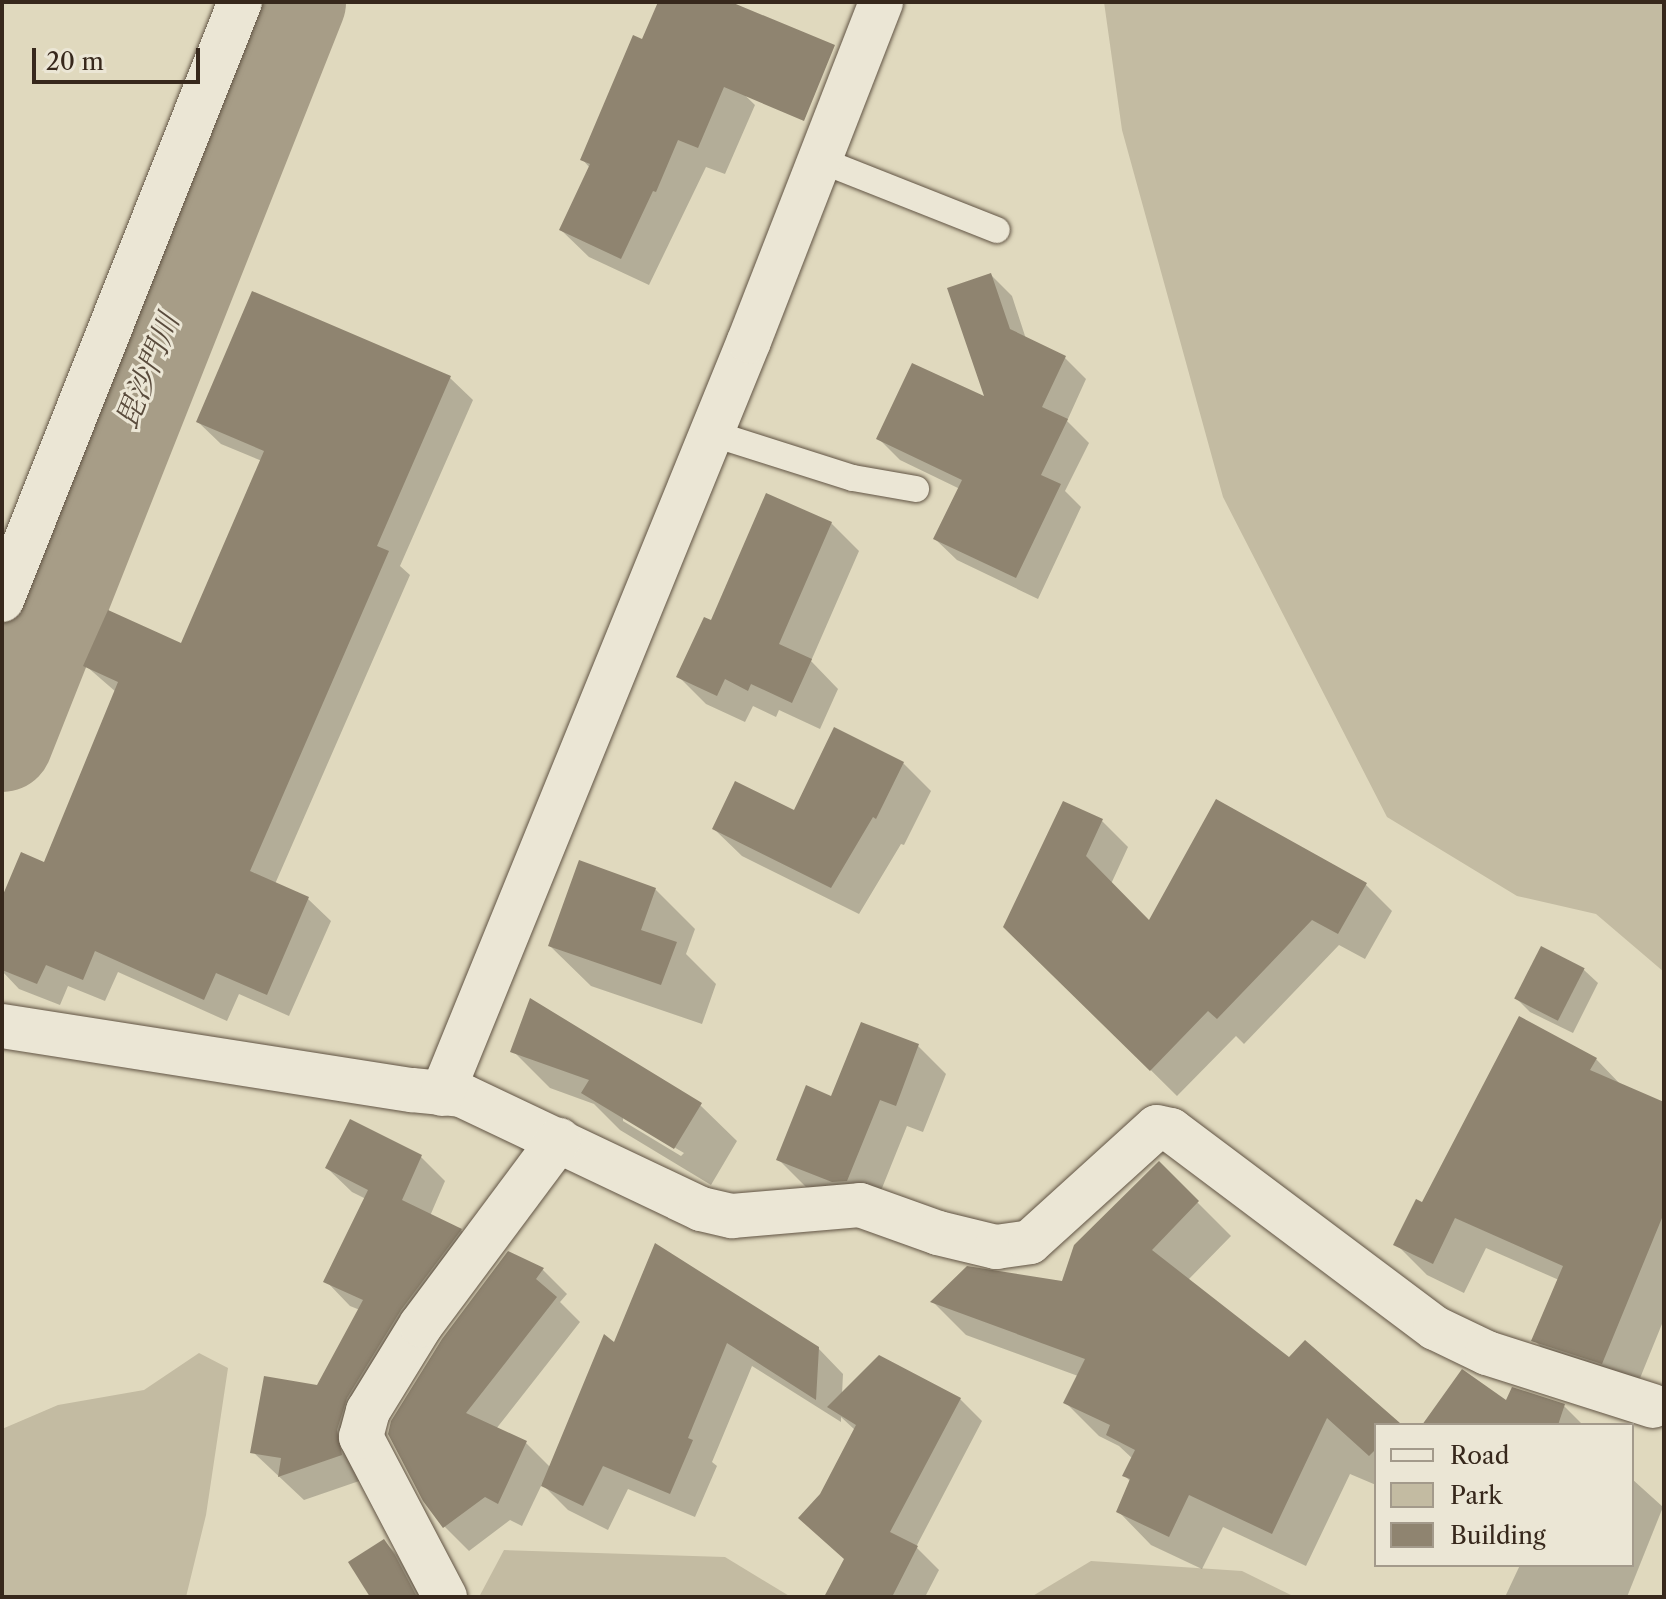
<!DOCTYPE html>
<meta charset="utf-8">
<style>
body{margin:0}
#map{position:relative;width:1666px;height:1599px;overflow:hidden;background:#e0d9be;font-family:"Libre Caslon Text","Noto Serif JP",serif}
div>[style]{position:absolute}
.green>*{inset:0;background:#c3bba2}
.shadow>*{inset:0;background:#0003}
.river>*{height:102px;margin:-51px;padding:0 51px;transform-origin:51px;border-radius:51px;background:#a79d87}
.building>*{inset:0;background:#8f8470;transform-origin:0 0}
.roads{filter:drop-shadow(0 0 2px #615444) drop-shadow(0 0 2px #615444)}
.service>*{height:26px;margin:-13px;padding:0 13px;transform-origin:13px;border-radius:13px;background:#ebe6d5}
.minor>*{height:44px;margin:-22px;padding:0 22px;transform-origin:22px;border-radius:22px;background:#ebe6d5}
span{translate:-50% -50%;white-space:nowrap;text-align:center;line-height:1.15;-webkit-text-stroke:6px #ebe6d5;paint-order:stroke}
.water-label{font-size:30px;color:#594b3c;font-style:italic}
.frame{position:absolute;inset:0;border:4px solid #37281c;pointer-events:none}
.legend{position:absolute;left:1374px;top:1423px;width:260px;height:144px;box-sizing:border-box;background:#ebe6d5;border:2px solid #a39a8b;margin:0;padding:10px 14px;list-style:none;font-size:24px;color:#37281c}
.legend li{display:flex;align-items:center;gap:16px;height:40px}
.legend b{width:40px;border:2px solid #a39a8b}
.scale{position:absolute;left:32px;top:48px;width:168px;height:36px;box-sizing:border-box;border:4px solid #37281c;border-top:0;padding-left:10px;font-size:24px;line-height:28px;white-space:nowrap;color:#37281c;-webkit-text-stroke:6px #ebe6d5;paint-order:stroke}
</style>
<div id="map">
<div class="green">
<i style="clip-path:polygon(1104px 2px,1664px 2px,1664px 972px,1596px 914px,1517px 896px,1387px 817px,1223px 497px,1122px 130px)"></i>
<i style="clip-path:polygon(199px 1353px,228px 1368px,206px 1515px,186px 1597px,2px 1597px,2px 1429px,58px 1405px,144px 1390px)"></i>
<i style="clip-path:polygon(504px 1550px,725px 1557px,791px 1597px,479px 1597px)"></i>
<i style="clip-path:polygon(1091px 1561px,1242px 1571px,1295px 1597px,1031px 1597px)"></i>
</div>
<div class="shadow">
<i style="clip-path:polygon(727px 78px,755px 105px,725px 174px,706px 167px,649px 285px,589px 257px,561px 230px,590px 168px,582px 159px)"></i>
<i style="clip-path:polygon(991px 275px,1012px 296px,1026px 339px,1065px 358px,1086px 379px,1067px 421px,1089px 443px,1065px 491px,1081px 507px,1038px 599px,957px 560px,935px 539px,960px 489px,900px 460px,878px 438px,987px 400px)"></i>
<i style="clip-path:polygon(450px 378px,473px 400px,400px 566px,410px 575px,275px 884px,308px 899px,331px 921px,289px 1016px,239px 994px,227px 1021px,118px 972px,105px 1001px,68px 986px,60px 1005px,19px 989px,2px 971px,2px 902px,45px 864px,116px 692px,86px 666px,182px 646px,262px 461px,221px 444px,198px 422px)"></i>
<i style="clip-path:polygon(831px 523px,859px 551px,811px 661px,838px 689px,820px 729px,779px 710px,776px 717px,753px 706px,745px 722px,706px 704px,678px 676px)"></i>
<i style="clip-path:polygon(903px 763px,931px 791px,904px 845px,901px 844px,859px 914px,742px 856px,714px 829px,795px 812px)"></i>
<i style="clip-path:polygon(1102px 821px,1128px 847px,1111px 884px,1150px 924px,1366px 885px,1392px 911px,1365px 959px,1339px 945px,1244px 1044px,1236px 1036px,1177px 1096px,1006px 927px)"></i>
<i style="clip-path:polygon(655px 889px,695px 929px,686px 954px,716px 984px,702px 1024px,591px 986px,550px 946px)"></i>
<i style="clip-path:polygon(1542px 949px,1584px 970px,1598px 983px,1573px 1033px,1530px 1012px,1517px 999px)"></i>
<i style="clip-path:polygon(862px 1024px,918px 1046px,946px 1074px,923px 1132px,907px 1126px,874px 1208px,862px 1209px,806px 1187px,778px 1159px,832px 1098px)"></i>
<i style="clip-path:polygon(evenodd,513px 1051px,700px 1105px,737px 1141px,711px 1185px,620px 1130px,594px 1104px,550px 1088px,513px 1051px,623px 1117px,684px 1153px,681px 1156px,623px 1121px,623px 1117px)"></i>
<i style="clip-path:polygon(1596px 1059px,1623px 1087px,1664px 1104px,1664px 1319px,1634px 1393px,1565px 1371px,1534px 1340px,1559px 1280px,1486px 1248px,1464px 1293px,1427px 1275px,1396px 1244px,1423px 1205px)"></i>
<i style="clip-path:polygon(421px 1157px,445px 1181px,430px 1216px,461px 1230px,485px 1254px,370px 1423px,365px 1479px,304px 1500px,253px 1452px,318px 1388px,360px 1310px,350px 1306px,326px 1281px,366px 1199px,352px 1192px,327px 1168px)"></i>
<i style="clip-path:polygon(1159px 1164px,1231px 1236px,1188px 1280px,1290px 1360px,1305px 1343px,1399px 1425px,1376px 1425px,1376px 1485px,1350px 1474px,1306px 1566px,1223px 1527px,1202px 1569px,1151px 1545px,1118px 1511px,1131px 1482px,1125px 1476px,1133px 1459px,1119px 1446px,1099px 1436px,1066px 1403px,1078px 1376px,966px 1335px,933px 1302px,1063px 1283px)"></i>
<i style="clip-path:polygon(656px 1246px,818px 1348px,843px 1374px,842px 1394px,960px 1399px,982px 1421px,916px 1547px,939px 1570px,925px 1597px,826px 1597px,845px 1560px,821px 1495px,855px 1430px,841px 1417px,841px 1422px,752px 1366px,712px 1462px,717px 1466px,695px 1517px,628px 1489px,608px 1530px,568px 1510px,542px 1484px,522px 1526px,510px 1520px,469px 1551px,445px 1527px,424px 1500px,508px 1253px,543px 1270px,567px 1294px,560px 1302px,580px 1322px,496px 1429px,526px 1443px,551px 1468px,615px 1345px)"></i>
<i style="clip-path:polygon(1507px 1403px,1564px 1406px,1583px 1425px,1425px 1425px)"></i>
<i style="clip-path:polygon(1632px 1479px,1663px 1507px,1627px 1597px,1505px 1597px,1520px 1565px,1632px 1565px)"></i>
<i style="clip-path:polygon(384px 1541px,397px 1555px,421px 1597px,372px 1597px)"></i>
</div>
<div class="river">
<i style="left:2px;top:741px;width:795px;rotate:-68.37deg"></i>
</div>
<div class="building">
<i style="clip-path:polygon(658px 2px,731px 2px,835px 45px,804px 121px,724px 87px,698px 148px,678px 140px,656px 192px,653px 191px,621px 259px,559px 230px,590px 164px,580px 160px,633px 35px,642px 39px)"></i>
<i style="clip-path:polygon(991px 273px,1010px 329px,1066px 356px,1042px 407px,1068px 419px,1041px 475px,1061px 484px,1016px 578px,933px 539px,962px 480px,876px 439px,912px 363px,984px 396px,947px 288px)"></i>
<i style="clip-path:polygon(252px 291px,451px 376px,377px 546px,389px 551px,250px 871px,309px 897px,267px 995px,216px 973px,204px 1000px,95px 951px,83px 980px,46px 965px,37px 984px,2px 970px,2px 897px,21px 852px,44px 862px,118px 682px,83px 666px,108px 610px,181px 643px,264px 451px,196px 422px)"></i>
<i style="clip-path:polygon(766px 493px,832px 522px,779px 644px,812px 659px,792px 703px,751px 684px,748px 691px,725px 679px,717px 696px,676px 677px,704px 617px,711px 620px)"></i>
<i style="clip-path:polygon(834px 727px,904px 762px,876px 819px,873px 817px,831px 888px,712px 829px,735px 781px,794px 810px)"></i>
<i style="clip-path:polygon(1216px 799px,1367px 883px,1338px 934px,1312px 920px,1217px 1019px,1208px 1011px,1150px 1071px,1003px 927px,1063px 801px,1103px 819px,1086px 856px,1149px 920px)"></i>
<i style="clip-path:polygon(579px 860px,656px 888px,641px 930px,677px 942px,661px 985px,548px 946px)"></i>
<i style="left:1541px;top:946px;width:49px;height:59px;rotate:27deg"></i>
<i style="clip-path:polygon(530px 998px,702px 1103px,674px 1149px,581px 1093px,589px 1080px,510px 1052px)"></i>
<i style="clip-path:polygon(1519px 1016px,1597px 1058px,1590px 1070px,1664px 1102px,1664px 1213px,1602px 1364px,1531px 1341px,1563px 1266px,1455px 1218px,1433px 1264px,1393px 1245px,1416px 1199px,1422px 1202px)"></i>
<i style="clip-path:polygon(861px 1022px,919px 1044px,896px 1106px,880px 1100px,847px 1181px,832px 1182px,776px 1160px,806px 1085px,831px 1096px)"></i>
<i style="clip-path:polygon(350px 1119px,422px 1155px,402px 1200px,462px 1229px,401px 1310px,347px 1398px,337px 1430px,342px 1455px,278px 1477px,281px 1458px,250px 1453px,264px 1376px,317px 1385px,363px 1300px,323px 1282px,368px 1190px,325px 1168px)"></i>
<i style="clip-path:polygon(1159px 1161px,1199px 1201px,1152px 1250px,1289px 1357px,1305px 1340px,1400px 1423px,1376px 1425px,1376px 1449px,1369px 1456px,1327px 1418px,1272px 1534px,1189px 1495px,1169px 1537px,1116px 1512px,1130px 1479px,1122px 1476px,1135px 1450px,1106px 1435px,1110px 1425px,1063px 1403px,1085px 1359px,930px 1302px,967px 1266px,1062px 1281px,1074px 1245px)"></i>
<i style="clip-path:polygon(655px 1243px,819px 1347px,816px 1400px,727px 1343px,688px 1438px,693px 1440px,670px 1494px,603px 1466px,583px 1506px,541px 1486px,604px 1334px,614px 1342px)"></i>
<i style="clip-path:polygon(508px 1251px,544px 1268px,536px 1279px,557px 1297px,466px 1413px,527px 1441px,498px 1504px,485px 1497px,443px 1528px,423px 1501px,388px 1434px,391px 1421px,442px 1339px)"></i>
<i style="clip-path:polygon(879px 1355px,961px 1398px,890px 1532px,918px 1546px,892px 1597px,824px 1597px,844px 1559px,798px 1518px,820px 1494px,856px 1425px,827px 1407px)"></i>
<i style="clip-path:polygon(1462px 1369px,1506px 1400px,1512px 1387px,1565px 1404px,1558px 1425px,1422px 1425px)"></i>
<i style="clip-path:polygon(384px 1539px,395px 1555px,417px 1597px,370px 1597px,348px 1562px)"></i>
</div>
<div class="roads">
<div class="service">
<i style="left:820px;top:160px;width:190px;rotate:21.6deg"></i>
<i style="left:711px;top:433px;width:149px;rotate:17.6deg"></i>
<i style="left:853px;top:478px;width:64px;rotate:9.9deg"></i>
</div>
<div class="minor">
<i style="left:2px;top:600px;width:644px;rotate:-68.3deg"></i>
<i style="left:2px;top:1026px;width:415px;rotate:8.9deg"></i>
<i style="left:412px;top:1090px;width:49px;rotate:5.8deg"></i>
<i style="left:461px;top:1095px;width:266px;rotate:25.4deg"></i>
<i style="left:701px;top:1209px;width:32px;rotate:13deg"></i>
<i style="left:732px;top:1216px;width:128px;rotate:-4.9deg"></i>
<i style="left:860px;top:1205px;width:83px;rotate:19.7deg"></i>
<i style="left:938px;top:1233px;width:60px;rotate:13.6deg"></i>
<i style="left:996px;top:1247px;width:34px;rotate:-8deg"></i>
<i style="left:1030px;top:1242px;width:171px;rotate:-42.2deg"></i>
<i style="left:1157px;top:1127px;width:14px;rotate:12deg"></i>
<i style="left:1171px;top:1130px;width:330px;rotate:36.9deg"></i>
<i style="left:1435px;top:1328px;width:58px;rotate:25.7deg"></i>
<i style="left:1487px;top:1353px;width:174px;rotate:17.7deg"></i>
<i style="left:442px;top:1094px;width:813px;rotate:-67.82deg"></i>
<i style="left:749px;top:341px;width:364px;rotate:-68.7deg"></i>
<i style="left:445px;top:1597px;width:181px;rotate:-117.7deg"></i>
<i style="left:361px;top:1437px;width:27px;rotate:-75deg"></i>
<i style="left:368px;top:1411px;width:101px;rotate:-58.4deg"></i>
<i style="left:421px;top:1325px;width:231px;rotate:-53.3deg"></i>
</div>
</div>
<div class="water-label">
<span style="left:148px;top:371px;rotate:-68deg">毘沙門川</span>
</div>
<div class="frame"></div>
<ul class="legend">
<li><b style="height:10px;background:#ebe6d5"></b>Road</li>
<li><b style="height:22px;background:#c3bba2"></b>Park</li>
<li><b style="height:22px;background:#8f8470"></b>Building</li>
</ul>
<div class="scale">20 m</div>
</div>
